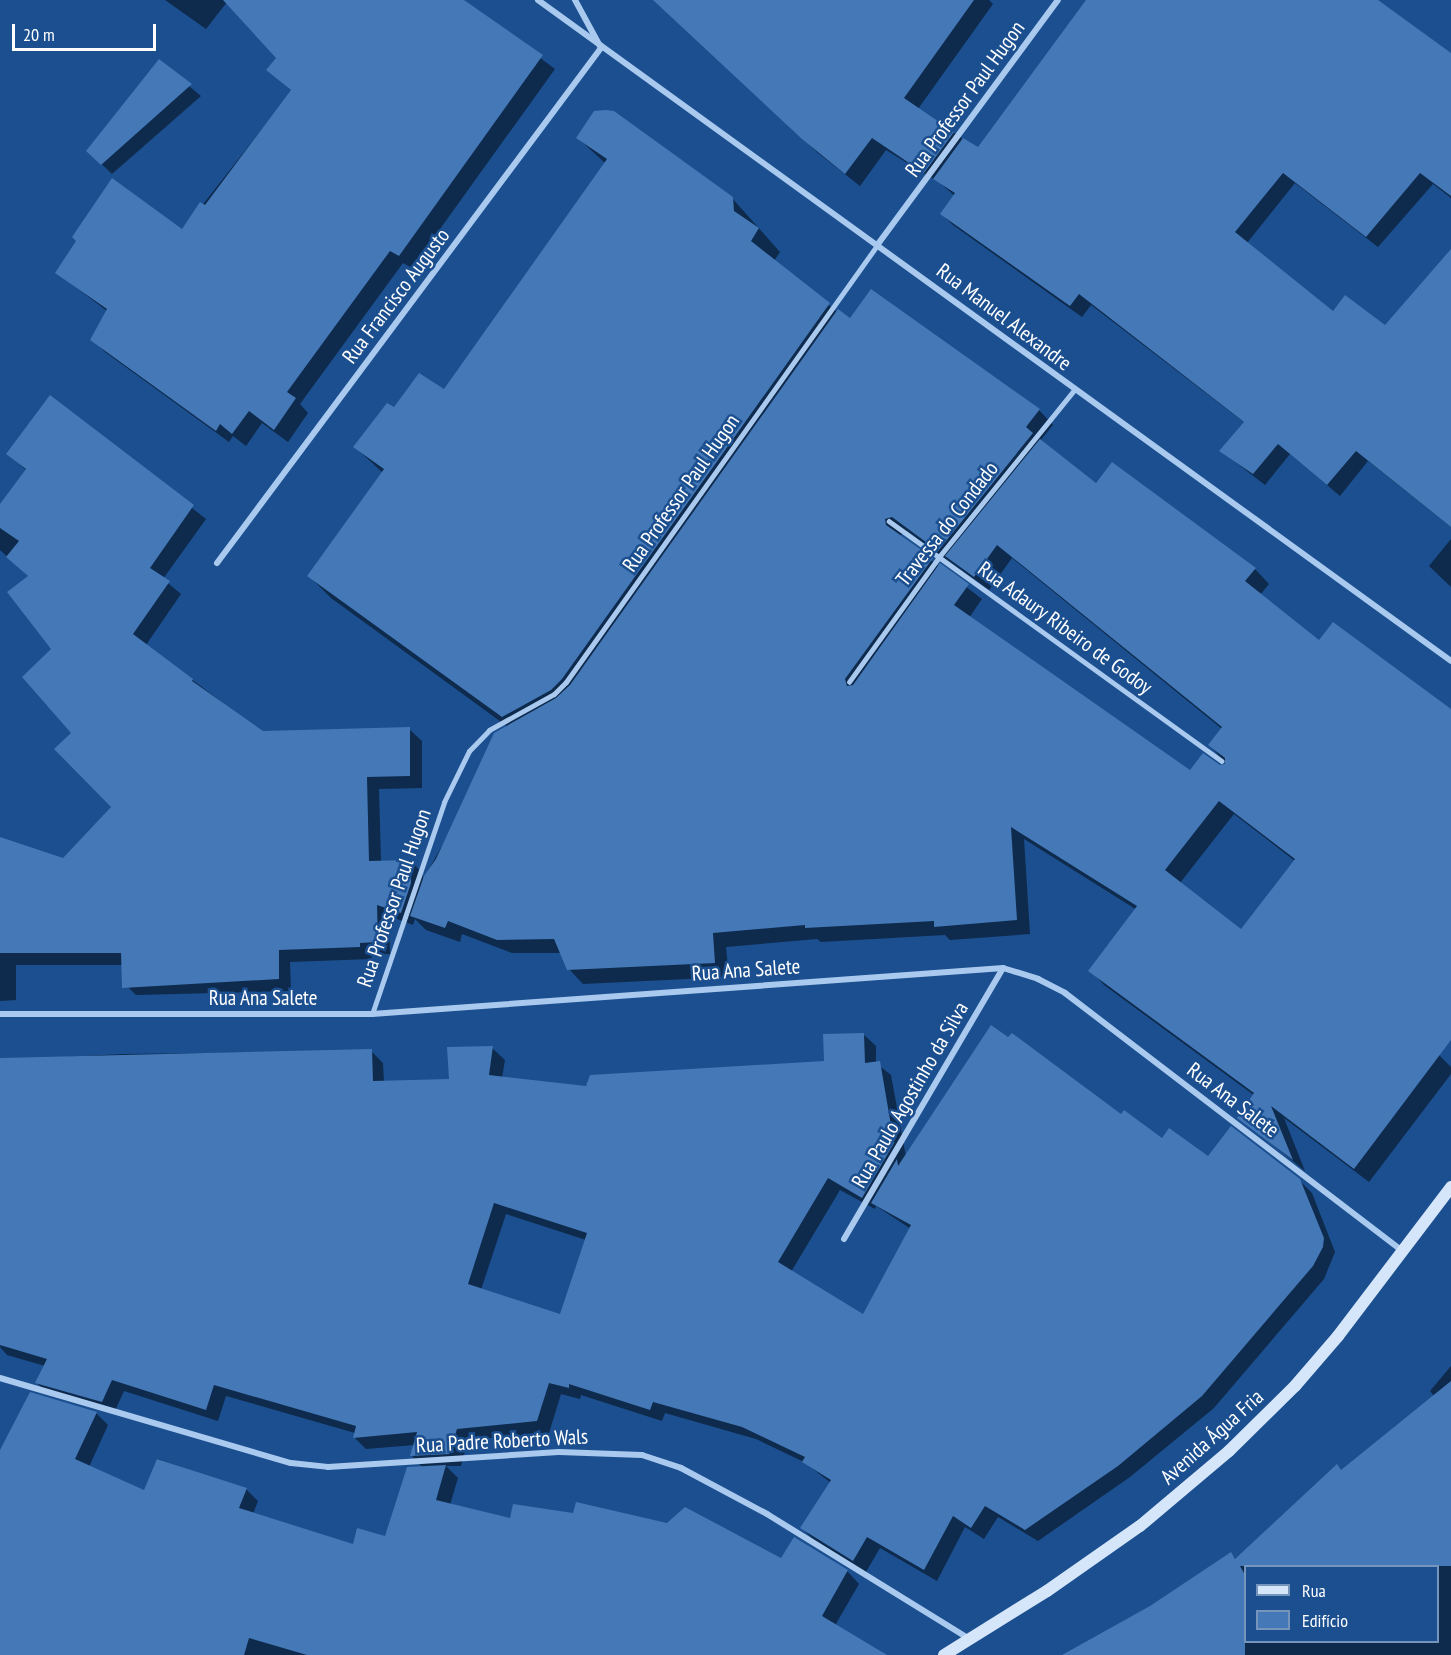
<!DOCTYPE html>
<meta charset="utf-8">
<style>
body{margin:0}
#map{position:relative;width:1451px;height:1655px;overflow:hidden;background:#1b4f8f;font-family:"PT Sans Narrow",sans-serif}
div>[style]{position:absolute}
.shadow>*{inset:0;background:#0007}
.building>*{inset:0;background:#4478b7}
.service>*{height:4.5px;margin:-2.25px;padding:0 2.25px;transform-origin:2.25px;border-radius:2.25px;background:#a9c9ee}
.pedestrian>*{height:5px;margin:-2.5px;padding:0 2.5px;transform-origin:2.5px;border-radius:2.5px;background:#a9c9ee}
.minor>*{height:6px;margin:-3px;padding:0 3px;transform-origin:3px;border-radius:3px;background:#a9c9ee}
.secondary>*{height:12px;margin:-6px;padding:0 6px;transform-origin:6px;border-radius:6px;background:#d6e6fa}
span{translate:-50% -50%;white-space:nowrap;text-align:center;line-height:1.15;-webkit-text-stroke:5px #1b4f8f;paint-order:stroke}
.street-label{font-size:21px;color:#fff}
.legend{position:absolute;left:1244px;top:1565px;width:195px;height:78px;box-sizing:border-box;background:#1b4f8f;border:2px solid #7695bc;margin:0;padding:8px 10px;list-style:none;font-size:18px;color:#fff}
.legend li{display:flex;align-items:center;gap:12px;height:30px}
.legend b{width:30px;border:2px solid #7695bc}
.scale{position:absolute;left:12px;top:24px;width:144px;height:27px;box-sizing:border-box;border:3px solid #fff;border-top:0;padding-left:8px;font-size:18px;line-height:21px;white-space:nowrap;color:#fff;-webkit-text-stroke:4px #1b4f8f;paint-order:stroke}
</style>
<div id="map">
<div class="shadow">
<i style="clip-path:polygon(165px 0,462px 0,555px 69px,412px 268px,403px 263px,300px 404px,308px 413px,288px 442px,262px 423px,246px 446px,233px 436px,229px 442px,105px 352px,92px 339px,107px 311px,57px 273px,182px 231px,292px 91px,268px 70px,278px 58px,227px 2px,206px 29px)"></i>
<i style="clip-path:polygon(655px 0,989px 0,993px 4px,918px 109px,978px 149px,1088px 0,1376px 0,1451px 55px,1451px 198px,1433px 184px,1378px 247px,1295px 183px,1247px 243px,1333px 314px,1385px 327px,1451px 251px,1451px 527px,1368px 461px,1340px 496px,1290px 454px,1265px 485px,1221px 451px,1245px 423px,1091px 305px,1082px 317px,953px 225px,942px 214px,955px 196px,940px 183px,886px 150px,860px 186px,818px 153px)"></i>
<i style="clip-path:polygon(160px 62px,201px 96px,112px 174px,88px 151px)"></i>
<i style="clip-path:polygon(evenodd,578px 138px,732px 198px,780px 252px,774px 261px,837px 312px,1039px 410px,1053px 425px,1040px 441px,1096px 485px,1255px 569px,1269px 584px,1260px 595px,1319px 642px,1451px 711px,1451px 1034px,1439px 1055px,1451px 1067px,1451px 1074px,1369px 1182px,1284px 1118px,1305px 1171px,1239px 1117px,1255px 1096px,1104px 985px,1090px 970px,1137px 910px,1024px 839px,1030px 934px,950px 940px,945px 935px,821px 942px,817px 939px,726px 947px,729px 977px,583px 984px,569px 969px,561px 953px,512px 953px,462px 934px,460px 942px,426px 930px,415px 919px,413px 925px,389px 916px,390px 954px,371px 955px,372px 959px,290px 962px,291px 991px,136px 995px,124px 983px,123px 965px,16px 965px,16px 1000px,0 1001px,0 839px,64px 859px,113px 807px,73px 733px,53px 649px,29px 577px,0 550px,0 507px,27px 471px,8px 454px,50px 397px,206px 519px,163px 579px,181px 594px,146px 645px,263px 733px,409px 729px,422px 741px,422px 788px,379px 789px,381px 862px,411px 861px,423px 874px,423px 880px,508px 727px,331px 598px,309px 576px,383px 473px,355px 447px,394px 409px,444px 392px,606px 164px,578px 138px,907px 531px,989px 590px,1012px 558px,1222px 729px,1210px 745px,1227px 765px,1190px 772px,969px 618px,982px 599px,899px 536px,907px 531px,578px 138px,1234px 814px,1295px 861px,1241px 931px,1180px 883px,1234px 814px)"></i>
<i style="clip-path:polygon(1451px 539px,1451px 587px,1429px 566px)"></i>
<i style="clip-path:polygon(evenodd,863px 1034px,876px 1046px,876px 1063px,891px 1075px,906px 1157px,1121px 1116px,1162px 1140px,1209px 1158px,1299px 1180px,1312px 1193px,1335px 1252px,1324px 1279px,1214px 1408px,1130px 1477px,1038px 1541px,998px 1517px,984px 1539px,965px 1527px,937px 1581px,880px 1548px,866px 1572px,814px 1540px,802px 1528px,831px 1483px,804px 1462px,756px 1439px,665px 1413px,662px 1421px,581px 1395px,580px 1399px,561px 1394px,549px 1433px,468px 1440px,461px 1466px,446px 1466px,458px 1478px,450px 1505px,511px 1520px,847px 1571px,859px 1584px,822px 1648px,811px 1655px,0 1655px,0 1453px,96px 1413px,108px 1425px,89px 1467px,145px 1492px,158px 1459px,246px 1489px,258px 1501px,253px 1514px,354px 1545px,386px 1538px,423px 1468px,412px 1456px,415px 1445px,366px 1449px,354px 1437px,355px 1433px,226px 1396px,218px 1421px,124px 1391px,114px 1413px,49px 1395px,37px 1383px,45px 1366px,7px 1355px,0 1347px,0 1060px,124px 1054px,371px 1051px,383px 1063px,384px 1082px,450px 1081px,492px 1048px,505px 1060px,502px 1078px,587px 1088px,826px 1062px,863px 1034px,840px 1190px,875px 1209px,876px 1206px,911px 1229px,863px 1316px,791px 1272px,840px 1190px,863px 1034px,506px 1214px,586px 1240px,561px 1315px,481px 1290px,506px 1214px)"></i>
<i style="clip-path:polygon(evenodd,1451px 1366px,1451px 1655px,1094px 1655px,1151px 1608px,1231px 1554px,1236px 1560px,1434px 1396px,1430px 1391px,1451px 1366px,1246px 1566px,1438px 1566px,1438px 1642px,1246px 1642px,1246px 1566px)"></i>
</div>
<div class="building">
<i style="clip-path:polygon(223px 0,464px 0,543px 55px,399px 256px,390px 251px,287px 392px,296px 398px,274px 430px,249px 411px,232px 434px,220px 424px,216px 431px,90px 340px,107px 309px,55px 273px,76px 241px,72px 237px,112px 178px,182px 229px,200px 202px,205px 205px,291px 90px,266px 70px,276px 58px)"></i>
<i style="clip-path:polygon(653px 0,974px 0,904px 98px,954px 132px,924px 173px,872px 138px,845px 174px,802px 139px)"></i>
<i style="clip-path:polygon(1086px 0,1378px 0,1451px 53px,1451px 196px,1420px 173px,1366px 237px,1283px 173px,1235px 232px,1333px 311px,1345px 295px,1385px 325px,1451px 249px,1451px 527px,1356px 451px,1327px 485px,1278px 444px,1253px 474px,1219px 451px,1244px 422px,1079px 294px,1070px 306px,940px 214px,955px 193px,933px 179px,963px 138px,978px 147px)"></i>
<i style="clip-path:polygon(159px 59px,192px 84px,101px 165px,86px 151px)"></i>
<i style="clip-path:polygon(606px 110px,614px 111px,733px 197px,734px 211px,759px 228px,751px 241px,830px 303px,562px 679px,551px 690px,502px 717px,307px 576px,384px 469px,353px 447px,387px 403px,394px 407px,419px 373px,444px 389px,607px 159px,576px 138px,594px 111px)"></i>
<i style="clip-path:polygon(evenodd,871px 289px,1040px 409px,1026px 427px,1033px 433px,938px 551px,892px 517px,885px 519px,886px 525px,933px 558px,845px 679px,847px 686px,853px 685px,940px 563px,969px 584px,954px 605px,1190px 770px,1203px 753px,1220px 765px,1225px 764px,1225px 758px,1208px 745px,1222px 727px,997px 545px,974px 577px,945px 556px,1040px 439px,1096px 483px,1112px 462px,1256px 568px,1245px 581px,1319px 640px,1333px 622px,1451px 709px,1451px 1040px,1354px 1169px,1271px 1106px,1293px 1160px,1237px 1118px,1254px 1093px,1088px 971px,1137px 906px,1011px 827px,1017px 920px,934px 927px,934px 921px,805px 928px,805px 925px,713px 933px,715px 963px,567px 970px,554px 939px,497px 940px,448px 921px,445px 928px,410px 916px,424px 876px,436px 859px,494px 733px,556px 698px,570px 685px,838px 309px,850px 318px,871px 289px,1219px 801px,1295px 859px,1241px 929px,1165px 870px,1219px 801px)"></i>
<i style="clip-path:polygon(50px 395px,194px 505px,150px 568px,170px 581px,133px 634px,193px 679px,192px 681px,263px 731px,410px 727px,410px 776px,367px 777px,369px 861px,411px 860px,411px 883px,401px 913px,377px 905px,378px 942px,360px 943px,360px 947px,279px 950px,279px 979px,122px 988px,121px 953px,0 953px,0 837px,63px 858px,111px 807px,54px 749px,71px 733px,22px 677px,51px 649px,7px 592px,28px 576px,6px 557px,19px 541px,0 528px,0 504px,26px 469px,6px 454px)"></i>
<i style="clip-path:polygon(evenodd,991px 1025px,1008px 1037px,1012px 1033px,1121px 1114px,1124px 1110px,1162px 1138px,1169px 1128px,1208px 1156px,1231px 1126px,1300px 1179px,1324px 1238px,1323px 1247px,1313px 1266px,1202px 1396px,1118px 1466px,1025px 1530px,985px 1506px,971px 1528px,953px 1516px,924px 1570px,867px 1537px,853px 1561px,800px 1528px,831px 1480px,802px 1462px,805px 1457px,742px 1427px,653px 1402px,650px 1410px,569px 1384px,569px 1388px,549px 1383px,537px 1421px,457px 1429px,449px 1454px,410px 1456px,417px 1432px,353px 1438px,356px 1426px,214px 1385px,206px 1410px,112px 1380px,102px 1402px,35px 1383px,47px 1359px,0 1345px,0 1058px,372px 1049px,373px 1081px,449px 1079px,447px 1047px,493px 1046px,489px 1075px,586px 1086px,590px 1075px,824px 1061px,823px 1034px,864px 1033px,865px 1063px,880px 1061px,894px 1143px,862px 1198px,828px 1178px,778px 1262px,863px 1314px,911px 1225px,871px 1203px,897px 1159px,898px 1166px,991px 1025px,494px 1203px,587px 1233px,560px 1314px,468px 1284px,494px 1203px)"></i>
<i style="clip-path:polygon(1451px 1381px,1451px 1566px,1240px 1566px,1245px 1575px,1245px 1655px,1062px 1655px,1150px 1606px,1231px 1552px,1235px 1559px,1337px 1464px,1341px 1470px)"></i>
<i style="clip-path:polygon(30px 1392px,97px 1412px,75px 1459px,144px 1490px,157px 1459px,247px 1488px,239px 1508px,353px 1544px,357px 1528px,385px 1536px,407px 1467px,446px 1465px,436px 1500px,510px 1518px,513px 1504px,573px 1513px,576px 1502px,667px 1523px,685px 1507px,781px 1558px,794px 1537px,848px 1570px,822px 1616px,887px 1655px,307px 1655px,249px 1638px,244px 1655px,0 1655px,0 1450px)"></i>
</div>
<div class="service">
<i style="left:889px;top:521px;width:410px;rotate:35.8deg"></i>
<i style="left:849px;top:682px;width:154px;rotate:-54.2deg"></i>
<i style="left:939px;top:557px;width:215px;rotate:-51deg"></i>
</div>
<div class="pedestrian">
<i style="left:372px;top:1014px;width:224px;rotate:-71.2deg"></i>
<i style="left:444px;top:802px;width:57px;rotate:-63.9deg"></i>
<i style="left:469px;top:751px;width:29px;rotate:-46deg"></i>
<i style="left:489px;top:730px;width:74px;rotate:-29deg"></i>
<i style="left:554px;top:694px;width:17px;rotate:-45deg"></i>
<i style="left:566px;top:682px;width:538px;rotate:-54.54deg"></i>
</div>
<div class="minor">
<i style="left:538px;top:0;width:1127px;rotate:35.9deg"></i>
<i style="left:878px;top:244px;width:303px;rotate:-53.6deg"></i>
<i style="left:217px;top:563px;width:642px;rotate:-53.29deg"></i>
<i style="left:601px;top:48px;width:55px;rotate:-118.4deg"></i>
<i style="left:0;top:1014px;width:372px"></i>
<i style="left:372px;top:1014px;width:633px;rotate:-4.17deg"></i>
<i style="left:1003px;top:968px;width:37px;rotate:17deg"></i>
<i style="left:1038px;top:979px;width:30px;rotate:27deg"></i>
<i style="left:1065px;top:993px;width:425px;rotate:37.4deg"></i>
<i style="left:844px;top:1239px;width:314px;rotate:-59.6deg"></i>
<i style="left:0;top:1378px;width:303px;rotate:16.3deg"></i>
<i style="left:291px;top:1463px;width:37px;rotate:6deg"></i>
<i style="left:328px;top:1467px;width:231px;rotate:-3.7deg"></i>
<i style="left:559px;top:1452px;width:83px;rotate:2.1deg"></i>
<i style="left:642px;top:1455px;width:41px;rotate:18.4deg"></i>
<i style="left:681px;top:1468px;width:98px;rotate:28.1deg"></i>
<i style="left:767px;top:1514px;width:238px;rotate:31.7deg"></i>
</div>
<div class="secondary">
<i style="left:944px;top:1655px;width:121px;rotate:-31.9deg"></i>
<i style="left:1047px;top:1591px;width:113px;rotate:-35deg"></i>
<i style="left:1140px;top:1526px;width:116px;rotate:-40.1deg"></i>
<i style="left:1229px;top:1451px;width:93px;rotate:-44.6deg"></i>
<i style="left:1295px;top:1386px;width:66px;rotate:-49.3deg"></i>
<i style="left:1338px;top:1336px;width:187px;rotate:-52.8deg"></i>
</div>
<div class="street-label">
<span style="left:965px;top:99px;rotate:-54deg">Rua Professor Paul Hugon</span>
<span style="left:396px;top:296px;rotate:-53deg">Rua Francisco Augusto</span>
<span style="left:1004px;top:317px;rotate:37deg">Rua Manuel Alexandre</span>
<span style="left:681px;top:493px;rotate:-55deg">Rua Professor Paul Hugon</span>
<span style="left:947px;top:524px;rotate:-52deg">Travessa do Condado</span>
<span style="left:1065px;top:628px;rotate:36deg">Rua Adaury Ribeiro de Godoy</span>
<span style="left:394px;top:898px;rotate:-71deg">Rua Professor Paul Hugon</span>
<span style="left:746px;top:970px;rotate:-4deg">Rua Ana Salete</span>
<span style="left:263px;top:998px">Rua Ana Salete</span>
<span style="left:910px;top:1095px;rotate:-60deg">Rua Paulo Agostinho da Silva</span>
<span style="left:1233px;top:1100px;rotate:37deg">Rua Ana Salete</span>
<span style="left:1212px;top:1437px;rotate:-42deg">Avenida Água Fria</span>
<span style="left:502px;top:1441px;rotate:-3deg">Rua Padre Roberto Wals</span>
</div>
<ul class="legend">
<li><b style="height:8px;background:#d6e6fa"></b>Rua</li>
<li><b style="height:16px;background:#4478b7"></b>Edifício</li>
</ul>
<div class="scale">20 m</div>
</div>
